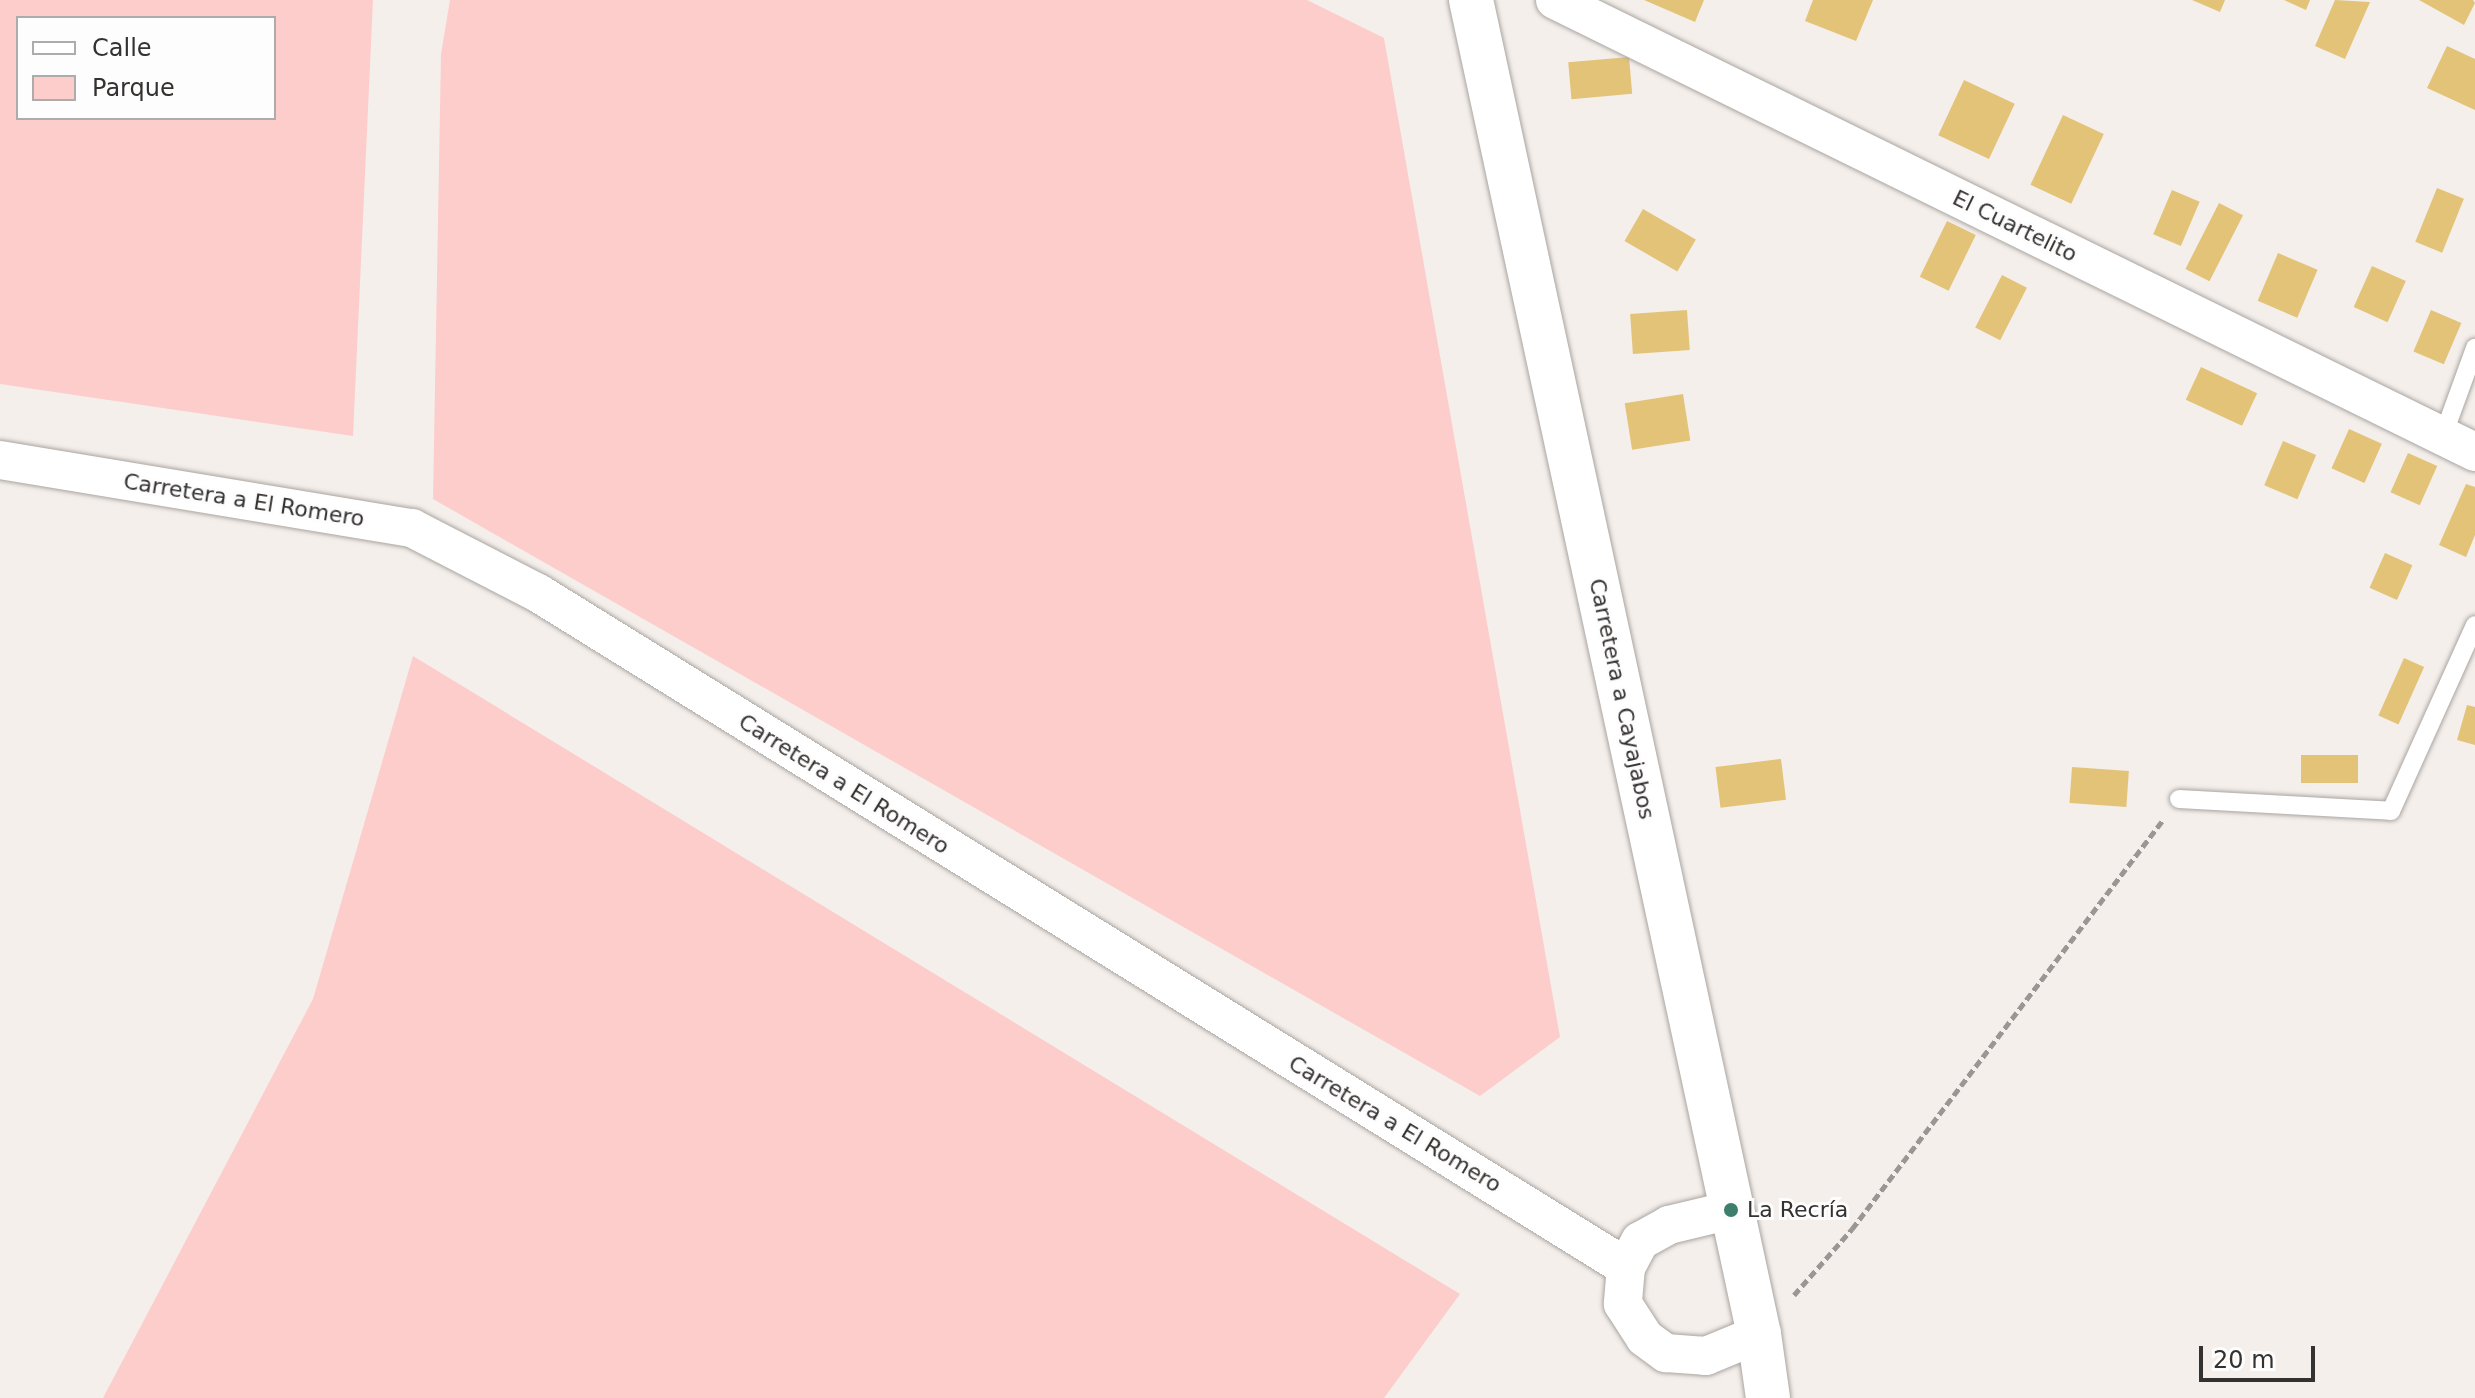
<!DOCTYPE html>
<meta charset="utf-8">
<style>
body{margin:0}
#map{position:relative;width:2475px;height:1398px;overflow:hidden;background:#f4efeb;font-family:"DejaVu Sans",sans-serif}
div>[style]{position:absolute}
.green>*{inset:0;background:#fdcdcb}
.building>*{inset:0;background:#e3c378;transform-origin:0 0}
.path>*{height:5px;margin-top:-2.5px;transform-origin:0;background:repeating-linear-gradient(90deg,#9a9694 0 8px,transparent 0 12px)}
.roads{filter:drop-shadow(0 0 2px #aaa5a1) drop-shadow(0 0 2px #aaa5a1)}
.lane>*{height:18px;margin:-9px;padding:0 9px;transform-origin:9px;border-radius:9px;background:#fff}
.street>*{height:38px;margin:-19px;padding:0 19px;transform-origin:19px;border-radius:19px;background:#fff}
.secondary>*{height:44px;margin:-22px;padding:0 22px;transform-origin:22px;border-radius:22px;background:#fff}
.dots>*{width:22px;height:22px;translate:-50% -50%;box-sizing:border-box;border:4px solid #fefdfd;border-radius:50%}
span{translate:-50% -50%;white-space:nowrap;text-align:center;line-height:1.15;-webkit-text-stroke:6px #fefdfd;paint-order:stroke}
.street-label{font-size:22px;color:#343231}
.poi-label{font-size:22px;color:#343231}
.left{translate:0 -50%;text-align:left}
.legend{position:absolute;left:16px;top:16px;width:260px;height:104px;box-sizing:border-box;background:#fefdfd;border:2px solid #adacab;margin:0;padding:10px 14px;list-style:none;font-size:24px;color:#343231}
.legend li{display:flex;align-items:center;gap:16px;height:40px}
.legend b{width:40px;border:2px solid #adacab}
.scale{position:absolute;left:2199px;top:1346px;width:116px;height:36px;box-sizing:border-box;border:4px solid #343231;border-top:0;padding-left:10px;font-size:24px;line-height:28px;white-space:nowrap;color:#343231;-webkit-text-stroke:6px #fefdfd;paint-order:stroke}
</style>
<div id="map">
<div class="green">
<i style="clip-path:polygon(evenodd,0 0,373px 0,353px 436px,0 384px,0 0,274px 18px,274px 118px,18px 118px,18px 18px,274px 18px)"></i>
<i style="clip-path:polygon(450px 0,1307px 0,1384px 38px,1560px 1037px,1480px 1096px,433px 499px,441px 54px)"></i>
<i style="clip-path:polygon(413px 656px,1460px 1294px,1384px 1398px,103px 1398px,313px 999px)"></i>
</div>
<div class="building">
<i style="clip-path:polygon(1644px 0,1704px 0,1695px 22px)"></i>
<i style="clip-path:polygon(1813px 0,1873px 0,1856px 41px,1805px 21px)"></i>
<i style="clip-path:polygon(2192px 0,2225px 0,2220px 12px)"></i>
<i style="clip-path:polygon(2284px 0,2310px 0,2306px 10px)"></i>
<i style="clip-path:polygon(2335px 0,2370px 2px,2345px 59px,2315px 46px)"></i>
<i style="clip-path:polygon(2419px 0,2473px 0,2475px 3px,2464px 25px)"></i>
<i style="clip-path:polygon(2447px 46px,2475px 59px,2475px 110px,2427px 88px)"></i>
<i style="left:1629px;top:57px;width:37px;height:61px;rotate:85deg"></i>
<i style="left:1964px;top:80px;width:56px;height:61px;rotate:25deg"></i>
<i style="left:2063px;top:115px;width:45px;height:77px;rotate:25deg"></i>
<i style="left:2437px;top:188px;width:29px;height:58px;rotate:22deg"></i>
<i style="left:2172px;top:190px;width:30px;height:48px;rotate:23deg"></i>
<i style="left:2219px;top:203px;width:27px;height:74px;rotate:27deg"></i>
<i style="left:1643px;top:209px;width:61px;height:37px;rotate:30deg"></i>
<i style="left:1947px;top:221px;width:32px;height:62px;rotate:26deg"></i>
<i style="left:2278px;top:253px;width:43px;height:52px;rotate:23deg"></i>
<i style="left:2372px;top:266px;width:37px;height:45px;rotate:24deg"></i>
<i style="left:2002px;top:275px;width:28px;height:59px;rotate:27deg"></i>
<i style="left:1687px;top:310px;width:40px;height:57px;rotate:86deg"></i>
<i style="left:2431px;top:310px;width:33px;height:45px;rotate:23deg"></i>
<i style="left:2201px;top:367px;width:62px;height:36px;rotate:25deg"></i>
<i style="left:1683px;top:394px;width:47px;height:59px;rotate:81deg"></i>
<i style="left:2349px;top:429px;width:36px;height:43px;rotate:24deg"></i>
<i style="left:2283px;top:441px;width:36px;height:48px;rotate:23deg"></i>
<i style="left:2408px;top:453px;width:32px;height:43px;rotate:24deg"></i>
<i style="clip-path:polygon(2466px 484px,2475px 487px,2475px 535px,2466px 557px,2439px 545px)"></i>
<i style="left:2385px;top:553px;width:30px;height:38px;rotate:24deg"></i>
<i style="left:2404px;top:658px;width:22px;height:63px;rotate:24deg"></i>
<i style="clip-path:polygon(2467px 705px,2475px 707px,2475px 745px,2457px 740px)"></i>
<i style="left:2358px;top:755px;width:28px;height:57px;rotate:90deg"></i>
<i style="left:1781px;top:759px;width:41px;height:66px;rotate:83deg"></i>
<i style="left:2072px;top:767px;width:57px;height:36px;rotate:4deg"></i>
</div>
<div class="path">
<i style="left:1794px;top:1295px;width:88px;rotate:-48.7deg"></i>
<i style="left:1852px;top:1229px;width:514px;rotate:-52.75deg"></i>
</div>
<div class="roads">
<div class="lane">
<i style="left:2443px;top:436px;width:94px;rotate:-70deg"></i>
<i style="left:2179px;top:799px;width:212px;rotate:3.2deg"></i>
<i style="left:2391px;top:811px;width:204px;rotate:-65.7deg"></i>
</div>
<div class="street">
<i style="left:1555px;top:0;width:1025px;rotate:26.17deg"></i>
<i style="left:0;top:460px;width:418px;rotate:9.4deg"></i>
<i style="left:412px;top:528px;width:142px;rotate:27.3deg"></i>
<i style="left:538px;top:593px;width:1280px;rotate:31.78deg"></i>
<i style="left:1731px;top:1210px;width:64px;rotate:166.4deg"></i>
<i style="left:1669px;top:1225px;width:33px;rotate:151deg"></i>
<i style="left:1640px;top:1241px;width:30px;rotate:118deg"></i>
<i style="left:1626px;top:1267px;width:37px;rotate:95deg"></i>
<i style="left:1623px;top:1304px;width:40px;rotate:57.1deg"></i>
<i style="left:1645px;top:1338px;width:26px;rotate:36deg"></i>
<i style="left:1666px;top:1353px;width:40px;rotate:4.3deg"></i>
<i style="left:1706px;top:1356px;width:57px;rotate:-22.5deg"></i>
</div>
<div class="secondary">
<i style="left:1471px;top:0;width:1365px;rotate:77.82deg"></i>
<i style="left:1759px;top:1334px;width:65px;rotate:82deg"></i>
</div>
</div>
<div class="dots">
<i style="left:1731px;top:1210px;background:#3e7e6d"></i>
</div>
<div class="street-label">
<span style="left:2015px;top:226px;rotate:26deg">El Cuartelito</span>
<span style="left:244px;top:500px;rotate:9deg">Carretera a El Romero</span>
<span style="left:1622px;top:699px;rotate:78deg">Carretera a Cayajabos</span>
<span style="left:844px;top:784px;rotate:32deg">Carretera a El Romero</span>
<span style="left:1395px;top:1124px;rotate:31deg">Carretera a El Romero</span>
</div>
<div class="poi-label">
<span class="left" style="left:1747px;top:1210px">La Recría</span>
</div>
<ul class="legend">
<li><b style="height:10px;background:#fff"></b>Calle</li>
<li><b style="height:22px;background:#fdcdcb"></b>Parque</li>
</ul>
<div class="scale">20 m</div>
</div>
